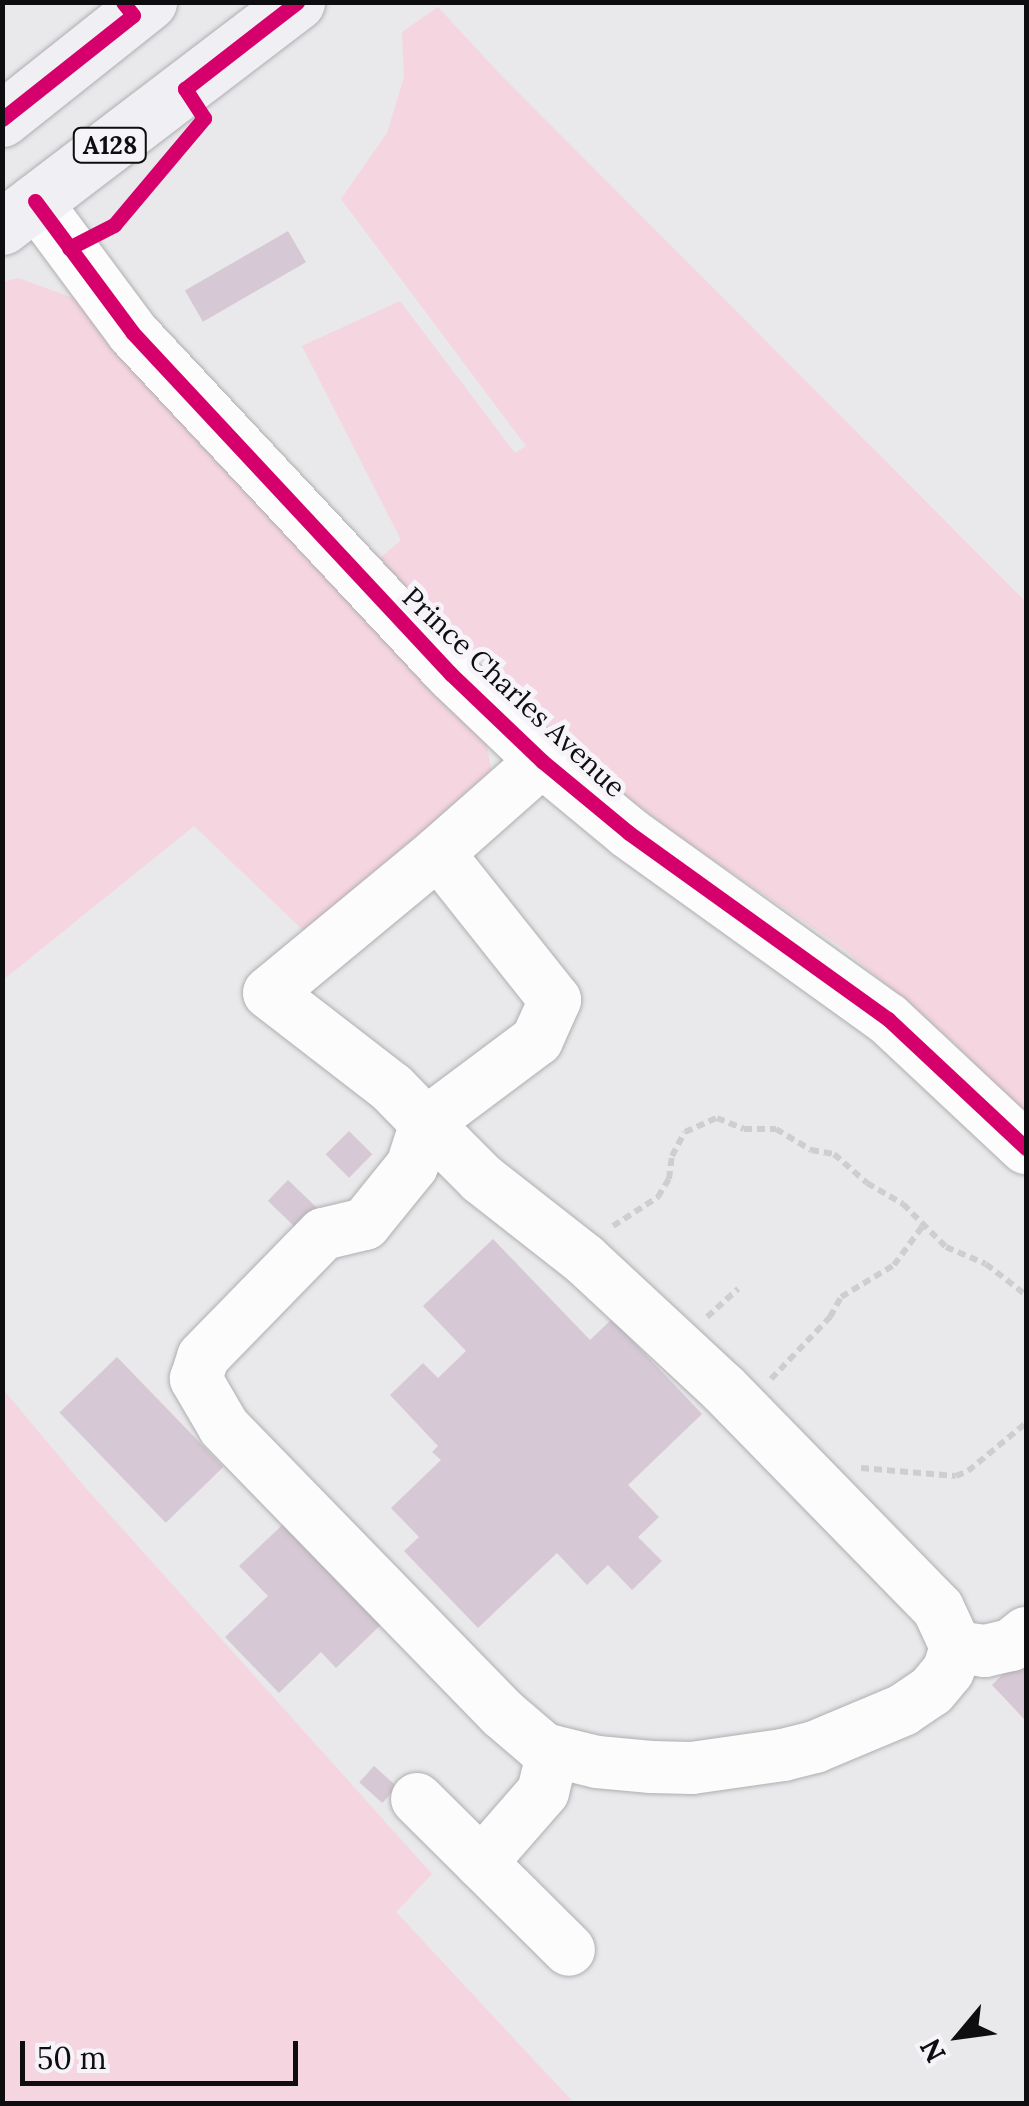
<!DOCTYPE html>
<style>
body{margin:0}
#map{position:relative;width:1029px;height:2106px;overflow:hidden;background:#e9e8eb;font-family:Lora,serif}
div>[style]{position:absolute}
.green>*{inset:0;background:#f5d5df}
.building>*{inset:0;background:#d6c8d4;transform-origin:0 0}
.path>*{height:6px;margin-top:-3px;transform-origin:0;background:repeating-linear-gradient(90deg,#cfcecf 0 8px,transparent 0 13px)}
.roads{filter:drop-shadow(0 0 2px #afaeb0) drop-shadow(0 0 2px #afaeb0)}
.minor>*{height:52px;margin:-26px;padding:0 26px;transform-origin:26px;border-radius:26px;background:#fcfcfc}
.major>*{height:55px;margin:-27.5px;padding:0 27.5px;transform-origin:27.5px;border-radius:27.5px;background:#f0f0f4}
.cycleway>*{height:15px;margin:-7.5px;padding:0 7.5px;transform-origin:7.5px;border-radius:7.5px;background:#d6006c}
span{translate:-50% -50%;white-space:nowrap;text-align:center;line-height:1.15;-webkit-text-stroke:10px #f7f4f9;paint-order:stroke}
.shield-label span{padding:2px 8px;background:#f7f4f9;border:2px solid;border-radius:8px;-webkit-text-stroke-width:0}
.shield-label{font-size:25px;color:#0e0d0f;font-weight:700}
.street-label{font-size:28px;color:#0e0d0f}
.frame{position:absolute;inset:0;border:5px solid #0e0d0f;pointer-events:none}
.north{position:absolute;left:909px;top:1986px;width:100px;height:100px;-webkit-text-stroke:8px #f7f4f9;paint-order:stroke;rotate:241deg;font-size:28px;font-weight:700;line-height:40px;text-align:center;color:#0e0d0f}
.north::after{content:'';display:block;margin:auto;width:35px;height:45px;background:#0e0d0f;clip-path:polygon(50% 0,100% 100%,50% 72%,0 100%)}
.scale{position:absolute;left:20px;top:2041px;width:278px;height:45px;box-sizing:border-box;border:5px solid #0e0d0f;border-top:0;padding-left:12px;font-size:30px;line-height:35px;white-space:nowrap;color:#0e0d0f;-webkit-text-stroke:8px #f7f4f9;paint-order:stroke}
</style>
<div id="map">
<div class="green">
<i style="clip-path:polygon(438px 7px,498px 72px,1026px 602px,1026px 1116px,951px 1040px,844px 949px,678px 836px,596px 772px,378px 560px,401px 540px,302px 346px,400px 301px,515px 453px,526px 446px,341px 199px,387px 133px,404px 77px,402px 32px)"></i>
<i style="clip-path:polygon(18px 278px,73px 298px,485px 734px,491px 770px,307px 934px,194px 826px,3px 980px,2px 282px)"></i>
<i style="clip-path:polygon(2px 1388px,83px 1485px,432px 1874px,396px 1912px,574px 2103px,3px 2103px)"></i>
</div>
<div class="building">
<i style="left:288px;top:231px;width:36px;height:119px;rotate:60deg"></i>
<i style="left:349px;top:1131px;width:33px;height:33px;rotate:45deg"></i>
<i style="left:288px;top:1180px;width:43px;height:29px;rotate:44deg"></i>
<i style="clip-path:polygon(493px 1239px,590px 1340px,612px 1319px,702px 1414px,628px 1485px,659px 1517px,638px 1537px,662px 1561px,632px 1590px,608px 1565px,587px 1585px,557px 1553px,478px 1628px,404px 1551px,419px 1537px,391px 1508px,441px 1460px,432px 1452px,438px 1446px,390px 1395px,423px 1363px,438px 1378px,466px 1351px,423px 1306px)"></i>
<i style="left:117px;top:1357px;width:153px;height:80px;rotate:46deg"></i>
<i style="clip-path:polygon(295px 1513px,392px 1614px,336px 1668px,321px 1652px,279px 1693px,225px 1637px,268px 1596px,239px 1566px)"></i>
<i style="clip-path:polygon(1023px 1654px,1026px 1658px,1026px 1721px,992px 1685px)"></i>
<i style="left:374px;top:1766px;width:31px;height:22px;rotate:42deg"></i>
</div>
<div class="path">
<i style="left:613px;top:1226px;width:54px;rotate:-32.8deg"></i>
<i style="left:658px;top:1197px;width:21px;rotate:-59deg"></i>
<i style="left:669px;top:1179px;width:23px;rotate:-83deg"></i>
<i style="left:672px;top:1156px;width:27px;rotate:-62deg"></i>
<i style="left:685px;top:1132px;width:35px;rotate:-24deg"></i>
<i style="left:717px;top:1118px;width:29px;rotate:22deg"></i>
<i style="left:744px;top:1129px;width:32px"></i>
<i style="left:776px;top:1129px;width:41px;rotate:31deg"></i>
<i style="left:811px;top:1150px;width:23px;rotate:10deg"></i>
<i style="left:834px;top:1154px;width:44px;rotate:41.3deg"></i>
<i style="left:867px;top:1183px;width:42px;rotate:30.3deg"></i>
<i style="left:903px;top:1204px;width:61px;rotate:45deg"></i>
<i style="left:946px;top:1247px;width:43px;rotate:23deg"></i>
<i style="left:986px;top:1264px;width:51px;rotate:37.8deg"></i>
<i style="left:707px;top:1317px;width:42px;rotate:-42.1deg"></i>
<i style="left:771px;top:1379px;width:86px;rotate:-46.4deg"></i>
<i style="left:830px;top:1317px;width:23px;rotate:-61deg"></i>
<i style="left:841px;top:1297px;width:62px;rotate:-31.1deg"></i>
<i style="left:894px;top:1265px;width:52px;rotate:-53.6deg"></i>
<i style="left:861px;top:1468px;width:95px;rotate:4.8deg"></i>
<i style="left:956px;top:1476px;width:13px;rotate:-23deg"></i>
<i style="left:968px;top:1471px;width:75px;rotate:-39.6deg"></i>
</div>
<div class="roads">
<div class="minor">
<i style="left:35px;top:201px;width:164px;rotate:53.4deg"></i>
<i style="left:133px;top:333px;width:466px;rotate:47deg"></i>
<i style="left:451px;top:674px;width:126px;rotate:43.7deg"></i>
<i style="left:542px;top:761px;width:113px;rotate:39.6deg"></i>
<i style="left:629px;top:833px;width:319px;rotate:35.7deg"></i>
<i style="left:888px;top:1019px;width:189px;rotate:43.1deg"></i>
<i style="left:438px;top:853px;width:219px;rotate:140.4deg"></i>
<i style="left:269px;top:993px;width:155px;rotate:37.7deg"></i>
<i style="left:392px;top:1088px;width:49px;rotate:45.8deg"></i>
<i style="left:426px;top:1123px;width:139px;rotate:-36.8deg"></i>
<i style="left:537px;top:1040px;width:44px;rotate:-65.8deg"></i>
<i style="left:555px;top:1000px;width:188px;rotate:-128.5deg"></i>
<i style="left:438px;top:853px;width:139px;rotate:-41.5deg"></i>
<i style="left:426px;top:1123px;width:79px;rotate:45deg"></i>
<i style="left:482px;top:1179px;width:130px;rotate:38.1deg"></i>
<i style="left:584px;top:1259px;width:190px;rotate:42.9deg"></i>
<i style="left:723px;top:1388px;width:308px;rotate:45.7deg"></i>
<i style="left:938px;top:1608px;width:43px;rotate:65.2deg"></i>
<i style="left:956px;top:1647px;width:25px;rotate:108deg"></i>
<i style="left:948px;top:1671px;width:26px;rotate:130deg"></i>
<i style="left:931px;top:1691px;width:34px;rotate:146deg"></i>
<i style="left:903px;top:1710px;width:95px;rotate:157.2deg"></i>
<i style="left:815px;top:1747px;width:33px;rotate:166deg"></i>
<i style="left:783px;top:1755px;width:92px;rotate:171.9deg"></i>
<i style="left:692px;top:1768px;width:41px;rotate:-178.6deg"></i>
<i style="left:651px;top:1767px;width:54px;rotate:-174.7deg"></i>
<i style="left:597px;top:1762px;width:55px;rotate:-166.2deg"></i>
<i style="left:544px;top:1749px;width:55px;rotate:-139.4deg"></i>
<i style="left:502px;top:1713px;width:399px;rotate:-134.2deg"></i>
<i style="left:224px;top:1427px;width:56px;rotate:-120.3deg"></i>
<i style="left:196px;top:1379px;width:23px;rotate:-72deg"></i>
<i style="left:203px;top:1357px;width:172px;rotate:-45.7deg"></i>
<i style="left:323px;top:1234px;width:43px;rotate:-13.4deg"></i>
<i style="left:365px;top:1224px;width:75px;rotate:-51deg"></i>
<i style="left:412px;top:1166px;width:45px;rotate:-72deg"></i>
<i style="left:956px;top:1647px;width:29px;rotate:8deg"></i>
<i style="left:985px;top:1651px;width:27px;rotate:-13deg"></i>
<i style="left:1011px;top:1645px;width:19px;rotate:-39deg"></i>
<i style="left:417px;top:1799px;width:214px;rotate:44.8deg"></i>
<i style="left:481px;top:1863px;width:94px;rotate:-48.9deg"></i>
<i style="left:543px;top:1792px;width:42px;rotate:-76.3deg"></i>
</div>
<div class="major">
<i style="left:2px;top:119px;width:188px;rotate:-38.5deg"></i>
<i style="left:2px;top:227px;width:371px;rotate:-37.3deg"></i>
</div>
</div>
<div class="cycleway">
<i style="left:2px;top:119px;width:167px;rotate:-38.4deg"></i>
<i style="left:133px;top:15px;width:16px;rotate:-128deg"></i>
<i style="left:35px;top:201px;width:164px;rotate:53.4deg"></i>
<i style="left:133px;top:333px;width:466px;rotate:47deg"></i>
<i style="left:451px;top:674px;width:126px;rotate:43.7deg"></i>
<i style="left:542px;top:761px;width:113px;rotate:39.6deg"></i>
<i style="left:629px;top:833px;width:319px;rotate:35.7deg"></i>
<i style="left:888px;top:1019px;width:189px;rotate:43.1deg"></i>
<i style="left:69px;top:248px;width:51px;rotate:-27.1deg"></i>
<i style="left:114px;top:225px;width:140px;rotate:-49.9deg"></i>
<i style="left:204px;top:118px;width:35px;rotate:-123deg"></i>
<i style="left:185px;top:89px;width:142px;rotate:-37.8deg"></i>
</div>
<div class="shield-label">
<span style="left:110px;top:145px">A128</span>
</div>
<div class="street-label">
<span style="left:514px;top:692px;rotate:43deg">Prince Charles Avenue</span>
</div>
<div class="frame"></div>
<div class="north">N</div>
<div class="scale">50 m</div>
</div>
